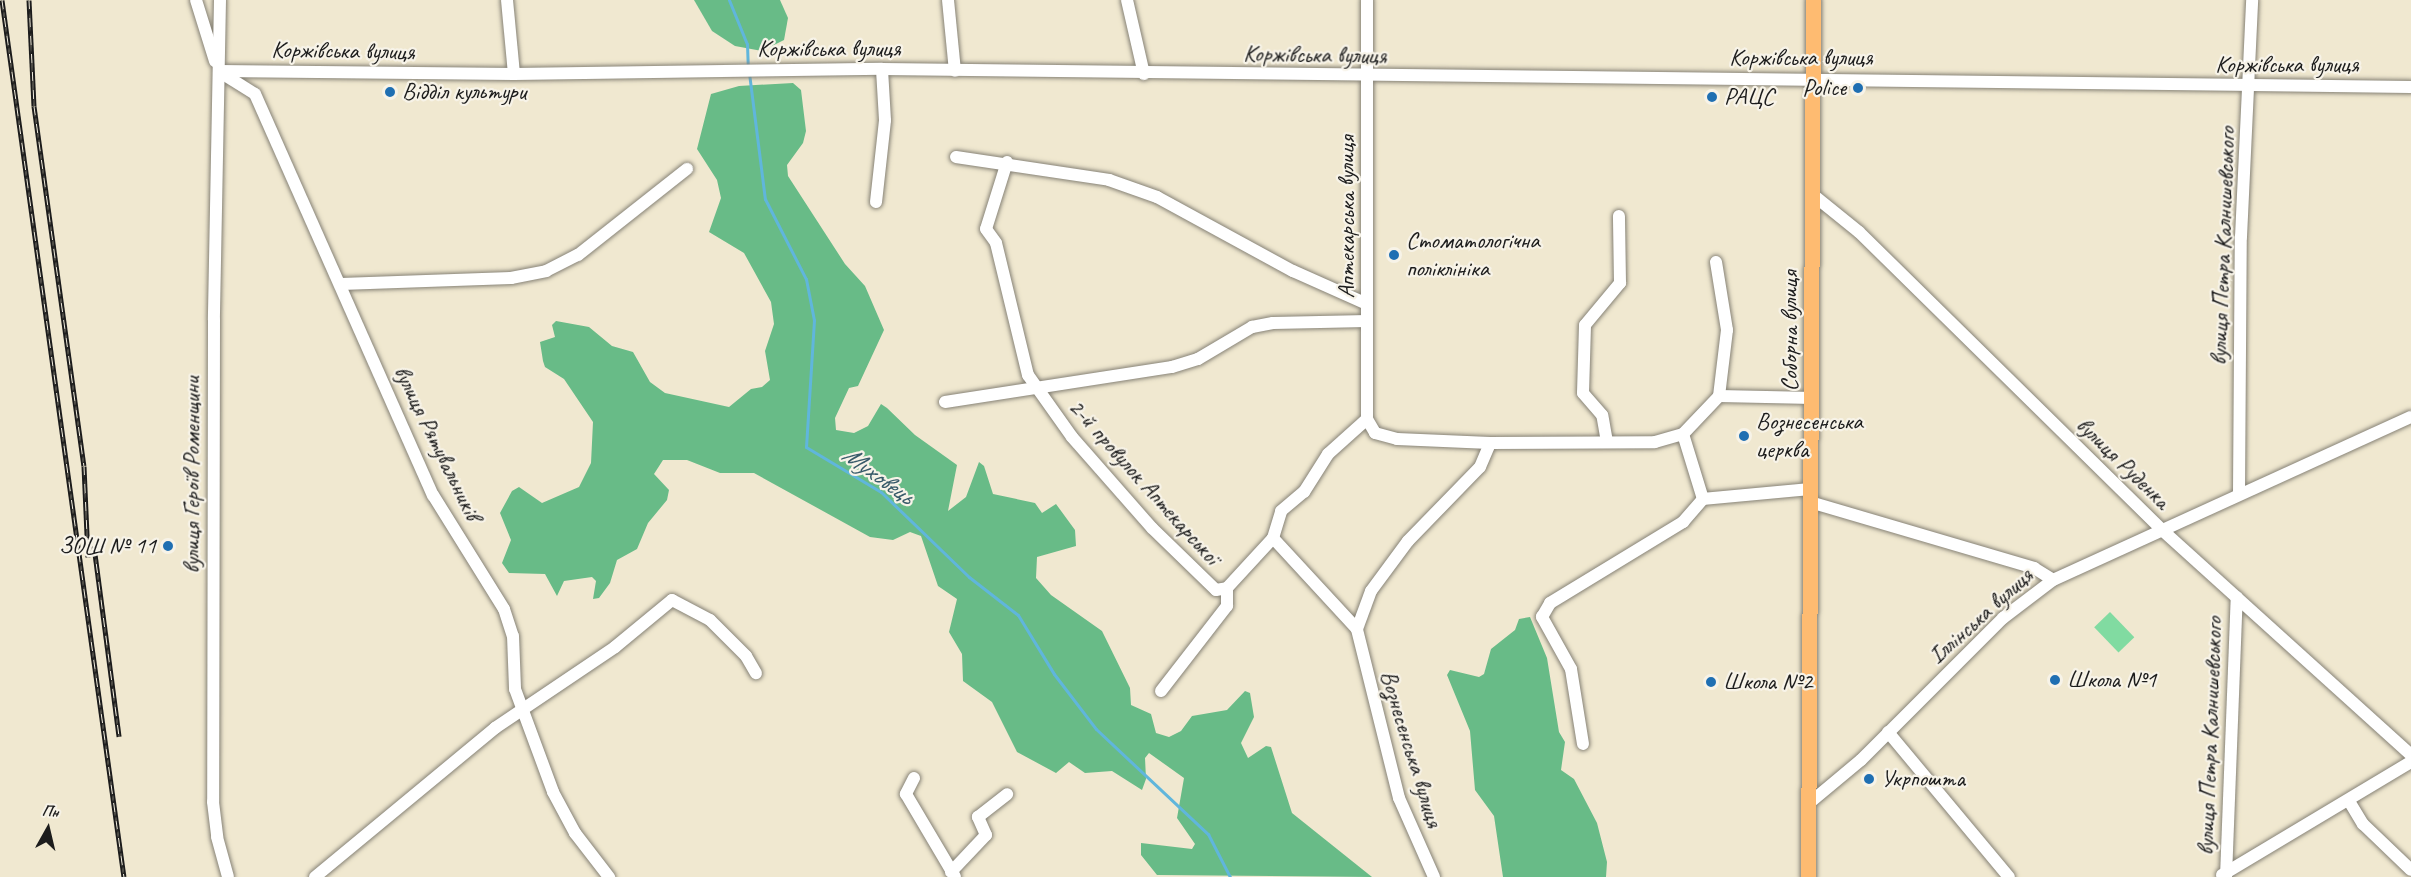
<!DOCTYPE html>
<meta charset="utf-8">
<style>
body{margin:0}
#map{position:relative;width:2411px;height:877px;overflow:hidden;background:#f0e8d0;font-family:Caveat,sans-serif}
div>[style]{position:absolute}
.green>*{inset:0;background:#81dba1;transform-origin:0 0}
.forest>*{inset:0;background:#68bb87}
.stream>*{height:3px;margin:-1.5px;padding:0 1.5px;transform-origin:1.5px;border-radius:1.5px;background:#60b6dc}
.roads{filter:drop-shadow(0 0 2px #868276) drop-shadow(0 0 2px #868276)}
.minor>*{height:12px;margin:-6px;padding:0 6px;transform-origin:6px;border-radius:6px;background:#fff}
.major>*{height:15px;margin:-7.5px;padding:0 7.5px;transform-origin:7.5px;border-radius:7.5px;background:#febb71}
.rail>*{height:5px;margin-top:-2.5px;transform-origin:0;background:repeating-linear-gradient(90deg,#f7f3e8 0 9px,#1c1c1c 0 18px);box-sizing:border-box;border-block:2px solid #1c1c1c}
.dots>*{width:16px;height:16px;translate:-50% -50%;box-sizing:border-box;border:3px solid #f7f3e8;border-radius:50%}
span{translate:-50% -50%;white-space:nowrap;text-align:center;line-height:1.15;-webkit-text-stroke:4.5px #f7f3e8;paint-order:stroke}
.street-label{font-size:24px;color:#1c1c1c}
.poi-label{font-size:24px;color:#1c1c1c}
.right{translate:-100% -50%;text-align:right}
.left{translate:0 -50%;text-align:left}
.water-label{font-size:26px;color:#375a69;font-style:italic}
.north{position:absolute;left:18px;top:799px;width:60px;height:60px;-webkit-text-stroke:4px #f7f3e8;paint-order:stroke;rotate:8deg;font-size:16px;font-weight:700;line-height:24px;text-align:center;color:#1c1c1c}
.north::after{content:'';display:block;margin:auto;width:21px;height:27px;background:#1c1c1c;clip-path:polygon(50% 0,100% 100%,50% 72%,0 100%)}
</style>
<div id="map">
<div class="green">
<i style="left:2110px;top:612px;width:35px;height:22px;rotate:46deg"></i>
</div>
<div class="forest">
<i style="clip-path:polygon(694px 0,780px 0,788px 18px,784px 40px,762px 51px,735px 46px,712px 31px)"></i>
<i style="clip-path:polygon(793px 83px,801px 90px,806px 131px,803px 143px,787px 165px,788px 176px,845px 264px,865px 286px,884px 330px,858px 386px,849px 388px,835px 418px,836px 430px,854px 433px,868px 426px,881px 404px,887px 408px,915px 435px,957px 465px,948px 511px,966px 497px,979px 462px,984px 466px,993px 494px,1035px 503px,1042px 513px,1056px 504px,1075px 530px,1076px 546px,1037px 557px,1036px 578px,1051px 595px,1102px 631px,1130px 688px,1131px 705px,1151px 714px,1156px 733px,1169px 737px,1181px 731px,1192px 716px,1227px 710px,1245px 691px,1250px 693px,1254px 717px,1241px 743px,1248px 758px,1266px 746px,1271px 747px,1292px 813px,1372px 877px,1157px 875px,1141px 855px,1141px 843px,1192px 849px,1195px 844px,1177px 818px,1184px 778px,1149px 753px,1145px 758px,1146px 779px,1142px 790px,1112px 771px,1085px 773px,1069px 762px,1056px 773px,1017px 752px,992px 702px,963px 681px,962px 654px,949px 632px,957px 599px,938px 586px,921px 536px,910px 532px,893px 540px,870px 537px,754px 473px,720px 473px,687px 460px,663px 460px,654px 474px,669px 490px,667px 500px,648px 523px,637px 549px,617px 560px,610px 583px,599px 598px,593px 599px,596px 581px,592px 577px,564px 581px,557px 596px,545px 574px,509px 573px,502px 563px,511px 540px,500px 513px,512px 491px,519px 487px,542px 503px,579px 487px,591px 463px,593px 422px,564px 379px,545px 367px,543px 361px,540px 342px,555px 337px,552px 325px,556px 321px,589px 327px,612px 346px,633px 352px,650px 382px,665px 393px,729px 407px,751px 389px,762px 387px,770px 380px,765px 351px,774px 324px,771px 302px,744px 253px,709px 232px,721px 198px,717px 180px,697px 149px,711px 94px,739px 86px)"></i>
<i style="clip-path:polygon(1530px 617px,1547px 658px,1559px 732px,1565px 742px,1561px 770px,1574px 779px,1597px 823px,1607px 862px,1606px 877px,1503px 877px,1494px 816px,1475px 790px,1470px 731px,1447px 675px,1450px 670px,1479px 677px,1484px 674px,1491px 649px,1515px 630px,1519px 619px)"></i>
</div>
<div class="stream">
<i style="left:729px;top:0;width:48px;rotate:67.8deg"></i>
<i style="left:747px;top:44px;width:23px;rotate:88deg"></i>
<i style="left:749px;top:73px;width:127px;rotate:82.8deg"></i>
<i style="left:765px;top:199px;width:90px;rotate:62.9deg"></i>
<i style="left:806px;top:279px;width:42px;rotate:79deg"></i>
<i style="left:814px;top:320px;width:127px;rotate:93.6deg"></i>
<i style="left:806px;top:447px;width:87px;rotate:31deg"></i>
<i style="left:881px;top:492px;width:122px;rotate:44deg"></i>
<i style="left:969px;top:577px;width:62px;rotate:37.8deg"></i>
<i style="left:1018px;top:615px;width:69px;rotate:58.6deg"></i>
<i style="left:1054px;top:674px;width:69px;rotate:52.6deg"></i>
<i style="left:1096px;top:729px;width:154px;rotate:43.2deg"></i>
<i style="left:1208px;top:834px;width:48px;rotate:62.9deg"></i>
</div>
<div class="roads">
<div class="minor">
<i style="left:196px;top:0;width:64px;rotate:72.7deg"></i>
<i style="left:220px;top:0;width:320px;rotate:91.1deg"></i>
<i style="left:214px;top:320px;width:482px;rotate:90.1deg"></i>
<i style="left:213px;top:802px;width:35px;rotate:83deg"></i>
<i style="left:217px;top:837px;width:41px;rotate:74.6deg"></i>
<i style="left:507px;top:0;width:74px;rotate:84.6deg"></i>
<i style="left:948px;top:0;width:71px;rotate:84.4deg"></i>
<i style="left:1127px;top:0;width:76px;rotate:77.1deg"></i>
<i style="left:1367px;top:0;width:419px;rotate:90deg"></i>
<i style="left:1367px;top:419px;width:16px;rotate:60deg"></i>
<i style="left:1375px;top:433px;width:23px;rotate:15deg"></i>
<i style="left:1397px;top:439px;width:93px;rotate:2.5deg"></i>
<i style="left:1490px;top:443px;width:165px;rotate:-0.3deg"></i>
<i style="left:1655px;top:442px;width:29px;rotate:-16deg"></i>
<i style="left:1683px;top:434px;width:52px;rotate:-46.5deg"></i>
<i style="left:1719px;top:396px;width:94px;rotate:1.2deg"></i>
<i style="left:219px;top:71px;width:295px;rotate:0.6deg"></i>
<i style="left:514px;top:74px;width:368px;rotate:-0.8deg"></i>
<i style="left:882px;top:69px;width:1529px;rotate:0.67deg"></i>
<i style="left:220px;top:72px;width:41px;rotate:32.2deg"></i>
<i style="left:255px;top:94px;width:439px;rotate:66.1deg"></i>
<i style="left:433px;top:495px;width:134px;rotate:58.1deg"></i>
<i style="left:504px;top:609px;width:28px;rotate:72deg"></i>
<i style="left:513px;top:636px;width:53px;rotate:87.8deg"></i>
<i style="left:515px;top:689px;width:110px;rotate:69.7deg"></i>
<i style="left:553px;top:792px;width:47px;rotate:61.8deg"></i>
<i style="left:575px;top:833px;width:56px;rotate:52.3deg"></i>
<i style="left:956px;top:157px;width:155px;rotate:8.5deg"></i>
<i style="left:1109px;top:180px;width:51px;rotate:19.5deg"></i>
<i style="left:1157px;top:197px;width:155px;rotate:28.6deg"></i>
<i style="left:1293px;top:271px;width:81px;rotate:24deg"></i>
<i style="left:1007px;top:162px;width:70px;rotate:107.4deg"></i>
<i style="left:986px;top:229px;width:17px;rotate:54deg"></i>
<i style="left:996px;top:243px;width:136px;rotate:76.4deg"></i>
<i style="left:1028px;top:375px;width:76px;rotate:54.6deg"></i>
<i style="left:1072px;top:437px;width:121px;rotate:48.7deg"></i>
<i style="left:1152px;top:528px;width:89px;rotate:44.1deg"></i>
<i style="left:1216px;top:590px;width:11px;rotate:-10deg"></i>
<i style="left:1812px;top:194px;width:60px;rotate:39deg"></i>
<i style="left:1859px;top:232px;width:424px;rotate:44.5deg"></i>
<i style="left:2161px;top:529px;width:337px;rotate:42.1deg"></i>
<i style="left:876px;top:202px;width:82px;rotate:-83.7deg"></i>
<i style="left:885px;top:120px;width:51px;rotate:-93.4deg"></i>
<i style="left:1716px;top:262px;width:69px;rotate:80.8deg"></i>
<i style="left:1727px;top:330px;width:66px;rotate:96.9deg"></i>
<i style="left:341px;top:284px;width:170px;rotate:-2deg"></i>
<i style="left:511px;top:278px;width:36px;rotate:-11deg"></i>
<i style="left:546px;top:271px;width:36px;rotate:-27deg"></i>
<i style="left:578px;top:255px;width:139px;rotate:-38.3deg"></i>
<i style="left:945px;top:402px;width:230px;rotate:-8.8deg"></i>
<i style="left:1172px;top:367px;width:27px;rotate:-17deg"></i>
<i style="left:1198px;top:359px;width:63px;rotate:-30.7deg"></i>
<i style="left:1252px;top:327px;width:21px;rotate:-11deg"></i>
<i style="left:1273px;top:323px;width:94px;rotate:-1.2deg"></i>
<i style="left:1683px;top:434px;width:68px;rotate:72.9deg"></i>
<i style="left:1607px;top:442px;width:27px;rotate:-100deg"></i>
<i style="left:1602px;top:415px;width:29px;rotate:-131deg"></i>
<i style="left:1583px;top:393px;width:68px;rotate:-88.3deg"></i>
<i style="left:1585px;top:325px;width:55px;rotate:-50.2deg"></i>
<i style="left:1620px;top:283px;width:67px;rotate:-90.9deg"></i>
<i style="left:2239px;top:493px;width:256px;rotate:-89.6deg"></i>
<i style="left:2241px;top:237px;width:237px;rotate:-87.3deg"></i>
<i style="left:1810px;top:502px;width:234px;rotate:16.4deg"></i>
<i style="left:2034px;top:568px;width:22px;rotate:32deg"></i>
<i style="left:1273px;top:538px;width:28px;rotate:-73deg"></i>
<i style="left:1281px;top:511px;width:30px;rotate:-40deg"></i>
<i style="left:1304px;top:492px;width:45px;rotate:-57.7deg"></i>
<i style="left:1328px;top:454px;width:52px;rotate:-41.9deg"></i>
<i style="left:1161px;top:691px;width:108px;rotate:-52.2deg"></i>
<i style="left:1227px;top:606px;width:18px;rotate:-90deg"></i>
<i style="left:1227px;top:588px;width:68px;rotate:-47.4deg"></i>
<i style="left:1273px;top:538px;width:124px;rotate:47.3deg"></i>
<i style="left:1888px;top:732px;width:189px;rotate:50.2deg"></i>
<i style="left:1583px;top:744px;width:76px;rotate:-99.1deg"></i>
<i style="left:1571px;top:669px;width:60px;rotate:-119.1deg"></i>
<i style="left:1542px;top:617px;width:16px;rotate:-60deg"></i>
<i style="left:1550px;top:603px;width:156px;rotate:-31.3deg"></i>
<i style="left:1683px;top:522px;width:30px;rotate:-49deg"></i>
<i style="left:1703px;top:499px;width:107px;rotate:-5.3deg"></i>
<i style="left:914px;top:778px;width:18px;rotate:117deg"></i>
<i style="left:906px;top:794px;width:96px;rotate:59.4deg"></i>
<i style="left:2349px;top:801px;width:27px;rotate:59deg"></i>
<i style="left:2363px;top:824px;width:66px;rotate:43.8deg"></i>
<i style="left:1807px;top:805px;width:70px;rotate:-39.8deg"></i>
<i style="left:1861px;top:760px;width:201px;rotate:-45deg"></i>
<i style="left:2003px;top:618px;width:63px;rotate:-37.2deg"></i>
<i style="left:2053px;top:580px;width:393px;rotate:-24.5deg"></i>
<i style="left:951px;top:872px;width:51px;rotate:-46.6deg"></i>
<i style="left:986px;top:835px;width:20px;rotate:-114deg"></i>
<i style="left:978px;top:817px;width:37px;rotate:-38deg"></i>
<i style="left:2222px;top:875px;width:220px;rotate:-30.9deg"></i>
<i style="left:315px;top:877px;width:234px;rotate:-39.6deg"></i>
<i style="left:495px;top:728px;width:145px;rotate:-34deg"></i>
<i style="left:615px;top:647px;width:74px;rotate:-39.5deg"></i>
<i style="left:672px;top:600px;width:43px;rotate:27.8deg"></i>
<i style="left:710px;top:620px;width:51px;rotate:45deg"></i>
<i style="left:746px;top:656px;width:20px;rotate:60deg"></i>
<i style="left:1434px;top:877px;width:86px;rotate:-113.9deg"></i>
<i style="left:1399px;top:798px;width:174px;rotate:-104deg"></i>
<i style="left:1357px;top:629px;width:40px;rotate:-69.8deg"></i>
<i style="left:1371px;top:591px;width:62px;rotate:-53.5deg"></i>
<i style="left:1408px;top:541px;width:103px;rotate:-45.8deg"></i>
<i style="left:1480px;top:467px;width:26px;rotate:-67deg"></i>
<i style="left:2226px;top:877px;width:280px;rotate:-87.8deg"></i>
</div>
<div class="major">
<i style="left:1808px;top:877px;width:877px;rotate:-89.67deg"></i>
</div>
</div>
<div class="rail">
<i style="left:2px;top:0;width:885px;rotate:82.08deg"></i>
<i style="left:29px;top:0;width:106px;rotate:87.3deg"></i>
<i style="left:34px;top:106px;width:363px;rotate:82.1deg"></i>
<i style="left:84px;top:466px;width:91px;rotate:87.5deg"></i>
<i style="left:94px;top:546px;width:192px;rotate:82.5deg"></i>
</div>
<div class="dots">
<i style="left:1858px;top:88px;background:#1f6fb2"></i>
<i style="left:390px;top:92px;background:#1f6fb2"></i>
<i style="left:1712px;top:97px;background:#1f6fb2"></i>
<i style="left:1394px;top:255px;background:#1f6fb2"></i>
<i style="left:1744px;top:436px;background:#1f6fb2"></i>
<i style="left:168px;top:546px;background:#1f6fb2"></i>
<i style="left:2055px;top:680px;background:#1f6fb2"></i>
<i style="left:1711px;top:682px;background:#1f6fb2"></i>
<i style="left:1869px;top:779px;background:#1f6fb2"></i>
</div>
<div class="street-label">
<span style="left:829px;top:49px">Коржівська вулиця</span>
<span style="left:343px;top:51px;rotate:1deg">Коржівська вулиця</span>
<span style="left:1315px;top:55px;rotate:1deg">Коржівська вулиця</span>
<span style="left:1801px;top:58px">Коржівська вулиця</span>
<span style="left:2287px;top:65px">Коржівська вулиця</span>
<span style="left:1347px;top:217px;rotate:-90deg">Аптекарська вулиця</span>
<span style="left:2223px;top:246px;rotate:-88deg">вулиця Петра Калнишевського</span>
<span style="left:1790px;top:331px;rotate:-90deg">Соборна вулиця</span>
<span style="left:437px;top:443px;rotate:64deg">вулиця Рятувальників</span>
<span style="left:2123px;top:463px;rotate:44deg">вулиця Руденка</span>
<span style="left:192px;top:475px;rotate:-90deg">вулиця Героїв Роменщини</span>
<span style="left:1144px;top:482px;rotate:48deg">2-й провулок Аптекарської</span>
<span style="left:1981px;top:616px;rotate:-42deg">Іллінська вулиця</span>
<span style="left:2210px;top:736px;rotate:-88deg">вулиця Петра Калнишевського</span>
<span style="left:1411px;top:749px;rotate:73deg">Вознесенська вулиця</span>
</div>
<div class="poi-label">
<span class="right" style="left:1846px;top:88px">Police</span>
<span class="left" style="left:402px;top:92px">Відділ культури</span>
<span class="left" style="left:1724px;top:97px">РАЦС</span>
<span class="left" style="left:1406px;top:255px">Стоматологічна<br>поліклініка</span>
<span class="left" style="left:1756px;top:436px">Вознесенська<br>церква</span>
<span class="right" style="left:156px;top:546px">ЗОШ № 11</span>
<span class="left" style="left:2067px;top:680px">Школа №1</span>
<span class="left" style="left:1723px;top:682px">Школа №2</span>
<span class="left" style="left:1881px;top:779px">Укрпошта</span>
</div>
<div class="water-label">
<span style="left:878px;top:475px;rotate:36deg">Муховець</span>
</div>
<div class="north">Пн</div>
</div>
